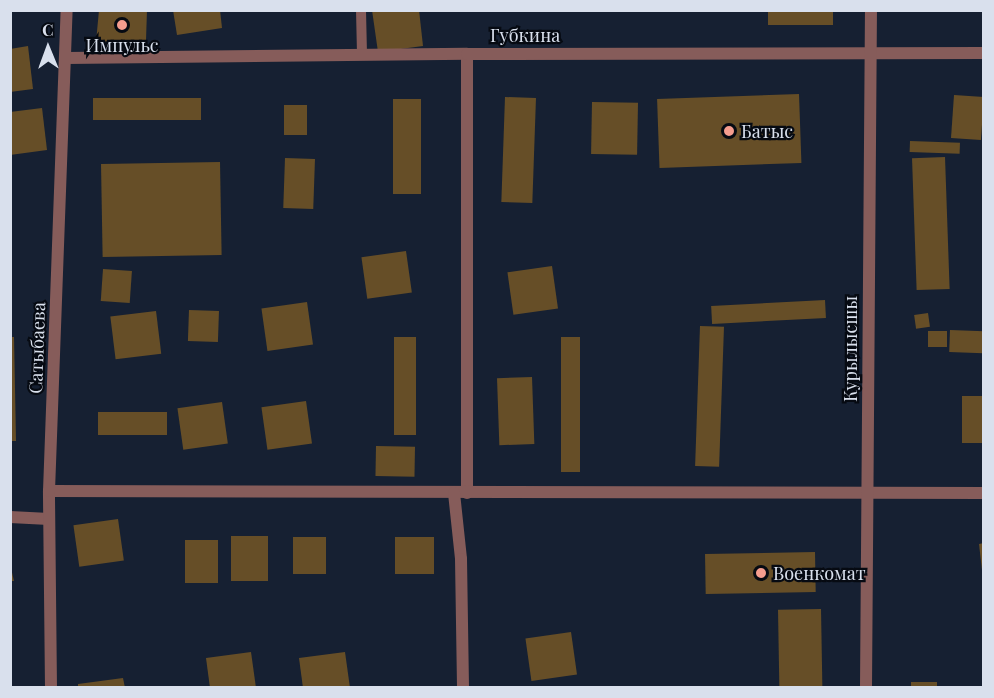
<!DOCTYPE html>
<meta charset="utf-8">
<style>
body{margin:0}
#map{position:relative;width:994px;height:698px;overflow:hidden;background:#162032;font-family:"Playfair Display",serif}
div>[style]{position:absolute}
.building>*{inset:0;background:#664e27;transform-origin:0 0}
.service>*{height:10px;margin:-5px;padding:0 5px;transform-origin:5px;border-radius:5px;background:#865c5a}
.minor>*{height:12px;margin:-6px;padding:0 6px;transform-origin:6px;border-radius:6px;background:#865c5a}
.dots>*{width:16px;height:16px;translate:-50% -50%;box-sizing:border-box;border:3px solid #060a12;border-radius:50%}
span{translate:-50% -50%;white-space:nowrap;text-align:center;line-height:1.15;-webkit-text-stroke:4.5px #060a12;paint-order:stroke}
.street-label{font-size:18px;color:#d9e0ed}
.poi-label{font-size:18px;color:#d9e0ed}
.left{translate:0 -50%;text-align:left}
.frame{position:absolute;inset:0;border:12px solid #d9e0ed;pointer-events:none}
.north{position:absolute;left:18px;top:18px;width:60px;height:60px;-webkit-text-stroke:4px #060a12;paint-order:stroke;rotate:359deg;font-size:16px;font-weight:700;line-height:24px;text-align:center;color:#d9e0ed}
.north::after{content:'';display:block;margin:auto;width:21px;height:27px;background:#d9e0ed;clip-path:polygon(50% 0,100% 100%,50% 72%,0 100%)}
</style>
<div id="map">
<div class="building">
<i style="clip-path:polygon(99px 10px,147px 10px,146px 40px,96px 42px)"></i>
<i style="clip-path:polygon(173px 10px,220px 10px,222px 28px,177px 35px)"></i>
<i style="clip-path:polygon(372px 10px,419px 10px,423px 46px,378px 52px)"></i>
<i style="left:768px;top:10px;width:65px;height:15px"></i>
<i style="clip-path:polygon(28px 46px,33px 89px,10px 92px,10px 49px)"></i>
<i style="left:799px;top:94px;width:69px;height:142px;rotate:88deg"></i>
<i style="left:954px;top:95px;width:30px;height:43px;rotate:4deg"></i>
<i style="left:505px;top:97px;width:31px;height:105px;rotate:2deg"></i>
<i style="left:201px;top:98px;width:22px;height:108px;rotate:90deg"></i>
<i style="left:393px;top:99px;width:28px;height:95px"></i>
<i style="left:592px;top:102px;width:46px;height:52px;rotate:1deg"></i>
<i style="left:284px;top:105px;width:23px;height:30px"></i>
<i style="clip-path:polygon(42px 108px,47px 150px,10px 155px,10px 112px)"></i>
<i style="left:910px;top:141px;width:50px;height:11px;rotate:2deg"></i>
<i style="left:945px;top:157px;width:132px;height:33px;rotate:88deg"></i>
<i style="left:285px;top:158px;width:30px;height:50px;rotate:2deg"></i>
<i style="left:220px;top:162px;width:93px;height:119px;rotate:89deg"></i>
<i style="left:406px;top:251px;width:42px;height:45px;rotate:82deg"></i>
<i style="left:552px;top:266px;width:43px;height:45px;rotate:82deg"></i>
<i style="left:103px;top:269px;width:29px;height:32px;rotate:4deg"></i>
<i style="left:825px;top:300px;width:18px;height:114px;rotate:87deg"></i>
<i style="left:307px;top:302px;width:43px;height:46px;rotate:82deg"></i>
<i style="left:189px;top:310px;width:30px;height:31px;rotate:2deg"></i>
<i style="left:156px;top:311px;width:43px;height:46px;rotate:83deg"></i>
<i style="left:928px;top:313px;width:14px;height:14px;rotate:82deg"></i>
<i style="left:700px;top:326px;width:24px;height:140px;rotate:2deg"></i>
<i style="left:950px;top:330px;width:34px;height:22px;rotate:2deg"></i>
<i style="left:947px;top:331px;width:16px;height:19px;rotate:90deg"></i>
<i style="clip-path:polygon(10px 337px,14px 337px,16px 441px,10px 441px)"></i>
<i style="left:394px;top:337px;width:22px;height:98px"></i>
<i style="left:561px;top:337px;width:19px;height:135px"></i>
<i style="left:532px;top:377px;width:67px;height:35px;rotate:88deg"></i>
<i style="left:962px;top:396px;width:22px;height:47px"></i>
<i style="left:306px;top:401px;width:43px;height:45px;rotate:82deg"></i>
<i style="left:222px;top:402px;width:42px;height:45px;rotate:82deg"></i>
<i style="left:98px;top:412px;width:69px;height:23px"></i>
<i style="left:376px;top:446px;width:39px;height:30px;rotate:1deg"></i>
<i style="left:118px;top:519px;width:42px;height:45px;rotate:82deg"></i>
<i style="left:231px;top:536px;width:37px;height:45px"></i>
<i style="left:293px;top:537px;width:33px;height:37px"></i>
<i style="left:395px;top:537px;width:39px;height:37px"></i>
<i style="left:185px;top:540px;width:33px;height:43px"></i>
<i style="clip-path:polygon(984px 543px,984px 570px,982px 570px,979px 544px)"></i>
<i style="left:815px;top:552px;width:40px;height:110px;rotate:89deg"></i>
<i style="clip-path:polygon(10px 564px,14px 581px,10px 581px)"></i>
<i style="left:821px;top:609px;width:79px;height:43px;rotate:89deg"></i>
<i style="left:571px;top:632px;width:43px;height:46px;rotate:82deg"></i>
<i style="clip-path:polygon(251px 652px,256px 688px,210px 688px,206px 658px)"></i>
<i style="clip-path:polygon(345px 652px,350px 688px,303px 688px,299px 658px)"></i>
<i style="clip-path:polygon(123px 678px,125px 688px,78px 688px,78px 684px)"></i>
<i style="left:911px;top:682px;width:26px;height:6px"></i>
</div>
<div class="service">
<i style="left:361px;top:10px;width:45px;rotate:88.7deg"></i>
</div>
<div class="minor">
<i style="left:467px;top:54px;width:439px;rotate:90deg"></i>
<i style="left:66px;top:58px;width:401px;rotate:-0.6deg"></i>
<i style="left:467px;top:54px;width:517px;rotate:-0.11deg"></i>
<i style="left:49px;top:491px;width:935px;rotate:0.12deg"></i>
<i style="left:454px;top:493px;width:66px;rotate:83.9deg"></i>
<i style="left:461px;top:559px;width:129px;rotate:89.1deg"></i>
<i style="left:10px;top:517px;width:39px;rotate:3deg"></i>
<i style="left:51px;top:688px;width:197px;rotate:-90.6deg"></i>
<i style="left:49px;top:491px;width:481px;rotate:-87.9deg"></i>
<i style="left:866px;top:688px;width:678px;rotate:-89.58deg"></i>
</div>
<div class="dots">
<i style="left:122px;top:25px;background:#f59d8e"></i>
<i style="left:729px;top:131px;background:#f59d8e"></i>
<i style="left:761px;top:573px;background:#f59d8e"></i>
</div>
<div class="street-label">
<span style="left:525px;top:35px">Губкина</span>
<span style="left:37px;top:348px;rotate:-88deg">Сатыбаева</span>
<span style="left:850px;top:349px;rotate:-90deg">Курылысшы</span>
</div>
<div class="poi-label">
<span style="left:122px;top:45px">Импульс</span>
<span class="left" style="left:741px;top:131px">Батыс</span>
<span class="left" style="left:773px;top:573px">Военкомат</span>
</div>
<div class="frame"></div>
<div class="north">С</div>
</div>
